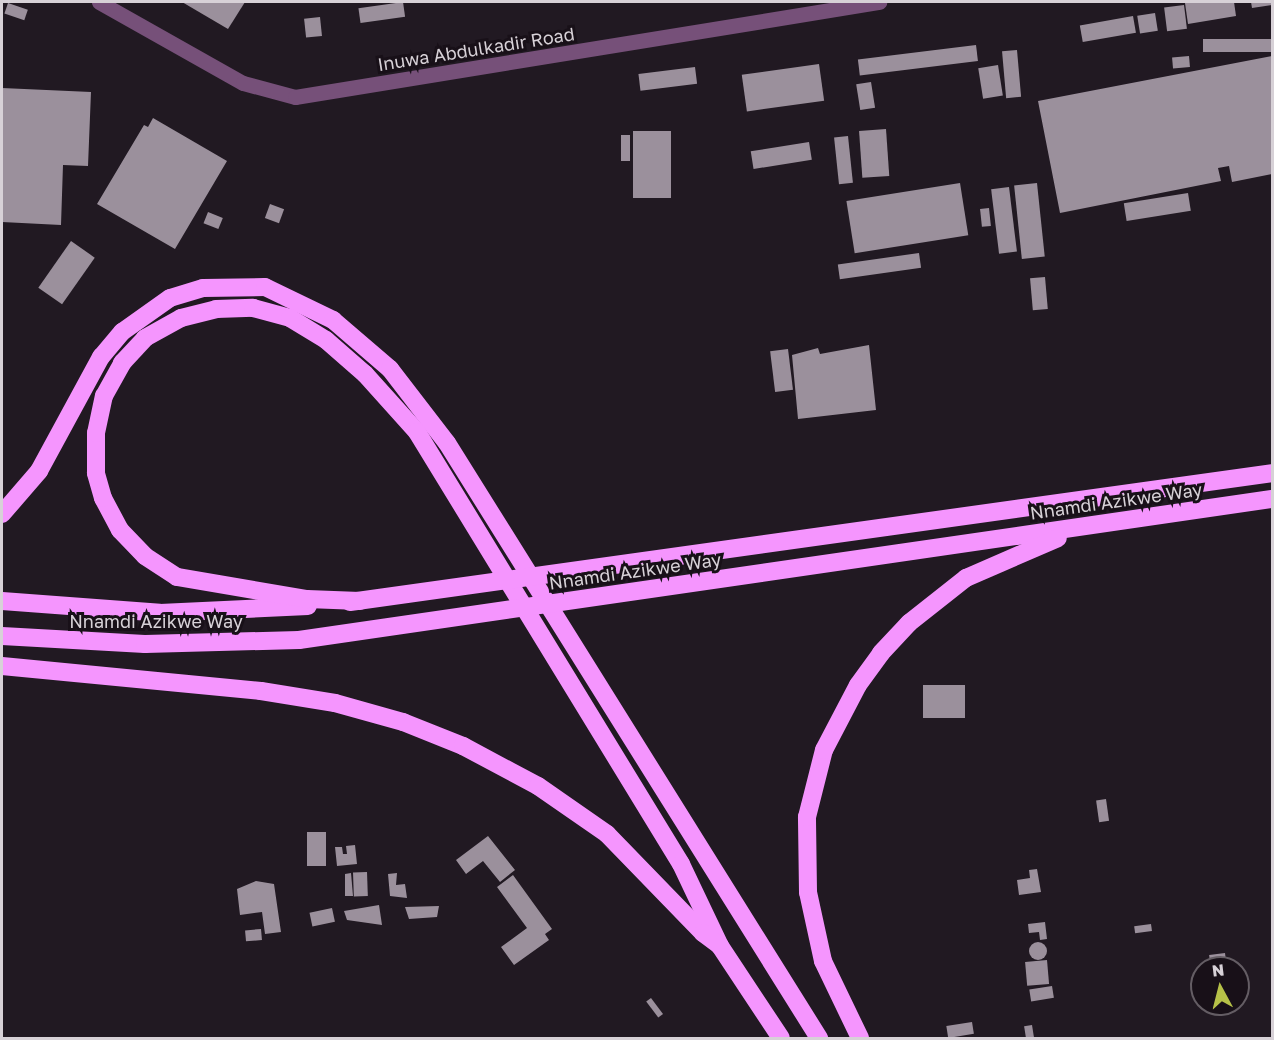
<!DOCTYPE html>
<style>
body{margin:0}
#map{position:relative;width:1274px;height:1040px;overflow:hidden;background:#211922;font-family:"Golos Text",sans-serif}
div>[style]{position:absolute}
.building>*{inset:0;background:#9b909c;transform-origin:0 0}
.round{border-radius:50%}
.minor>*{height:15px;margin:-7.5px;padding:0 7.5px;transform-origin:7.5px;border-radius:7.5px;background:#765079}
.highway>*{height:18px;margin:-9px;padding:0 9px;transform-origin:9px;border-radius:9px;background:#f595fe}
span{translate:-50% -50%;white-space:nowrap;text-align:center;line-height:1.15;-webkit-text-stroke:6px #181018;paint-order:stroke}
.street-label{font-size:18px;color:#d7d1d7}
.frame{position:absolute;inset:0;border:3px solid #d7d1d7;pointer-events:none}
.north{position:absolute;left:1190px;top:956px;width:60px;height:60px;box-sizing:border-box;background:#181018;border:2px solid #645d64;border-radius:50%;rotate:353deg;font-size:16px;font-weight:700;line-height:24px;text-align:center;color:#d7d1d7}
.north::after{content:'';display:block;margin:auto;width:21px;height:27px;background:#b6c148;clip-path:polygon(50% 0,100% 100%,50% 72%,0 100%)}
</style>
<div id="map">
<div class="building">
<i style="clip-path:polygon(182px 2px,245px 2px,228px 29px)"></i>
<i style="left:403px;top:2px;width:15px;height:45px;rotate:82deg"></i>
<i style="clip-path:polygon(1234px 2px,1236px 16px,1188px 24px,1185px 3px)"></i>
<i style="clip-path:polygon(1251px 2px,1272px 2px,1272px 5px,1252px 8px)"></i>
<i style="left:8px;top:3px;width:21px;height:11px;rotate:19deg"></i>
<i style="left:1184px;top:5px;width:24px;height:20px;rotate:83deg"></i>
<i style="left:1155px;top:13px;width:18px;height:18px;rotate:81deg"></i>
<i style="left:1133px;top:16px;width:17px;height:54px;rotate:80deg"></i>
<i style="left:320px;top:17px;width:19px;height:16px;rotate:84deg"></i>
<i style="left:1272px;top:39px;width:13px;height:69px;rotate:90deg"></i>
<i style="left:976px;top:45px;width:16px;height:119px;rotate:83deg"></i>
<i style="left:1017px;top:50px;width:47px;height:15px;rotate:85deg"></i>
<i style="left:1189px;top:56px;width:11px;height:17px;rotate:85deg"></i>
<i style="clip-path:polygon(1272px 56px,1272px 174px,1232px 182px,1229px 166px,1218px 168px,1221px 181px,1060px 213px,1038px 101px)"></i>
<i style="left:819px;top:64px;width:37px;height:78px;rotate:82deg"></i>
<i style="left:998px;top:65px;width:31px;height:20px;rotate:81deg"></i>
<i style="left:695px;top:67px;width:17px;height:57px;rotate:83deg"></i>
<i style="left:871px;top:82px;width:26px;height:15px;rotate:81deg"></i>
<i style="clip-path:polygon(2px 88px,91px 92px,88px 166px,63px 165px,61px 225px,2px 222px)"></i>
<i style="clip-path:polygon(153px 118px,227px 161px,175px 249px,97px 204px,144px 125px,148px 127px)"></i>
<i style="left:886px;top:129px;width:47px;height:27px;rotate:86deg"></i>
<i style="left:633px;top:131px;width:38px;height:67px"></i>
<i style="left:621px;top:135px;width:9px;height:26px"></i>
<i style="left:848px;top:136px;width:47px;height:14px;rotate:84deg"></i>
<i style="left:809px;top:142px;width:18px;height:59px;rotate:81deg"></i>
<i style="left:960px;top:183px;width:53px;height:115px;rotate:81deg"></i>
<i style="left:1037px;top:183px;width:74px;height:23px;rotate:84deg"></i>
<i style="left:1009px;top:187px;width:65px;height:18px;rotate:83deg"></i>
<i style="left:1188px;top:193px;width:18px;height:65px;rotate:81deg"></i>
<i style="left:270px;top:204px;width:15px;height:15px;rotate:20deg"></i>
<i style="left:989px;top:208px;width:18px;height:9px;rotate:84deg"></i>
<i style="left:208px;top:212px;width:16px;height:12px;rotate:22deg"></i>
<i style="left:71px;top:241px;width:29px;height:57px;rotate:35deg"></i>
<i style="left:919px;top:253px;width:15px;height:82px;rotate:82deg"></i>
<i style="left:1045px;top:277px;width:32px;height:15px;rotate:85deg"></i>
<i style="clip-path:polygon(869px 345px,876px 410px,798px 419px,792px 355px,818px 348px,820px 354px)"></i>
<i style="left:788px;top:349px;width:41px;height:18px;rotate:83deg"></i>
<i style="left:965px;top:685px;width:33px;height:42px;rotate:90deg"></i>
<i style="left:1106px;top:799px;width:22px;height:10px;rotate:82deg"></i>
<i style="left:307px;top:832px;width:19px;height:34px"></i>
<i style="clip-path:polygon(488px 836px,515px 870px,500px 882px,483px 861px,466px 874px,456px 860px)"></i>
<i style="clip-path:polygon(355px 845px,357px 864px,337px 866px,335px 847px,342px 847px,343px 854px,347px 854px,346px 846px)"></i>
<i style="clip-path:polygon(1037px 869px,1041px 892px,1019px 895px,1017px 880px,1030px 878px,1029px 870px)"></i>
<i style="left:367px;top:872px;width:24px;height:14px;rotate:88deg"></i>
<i style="clip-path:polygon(351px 873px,353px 896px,345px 896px,345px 874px)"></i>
<i style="clip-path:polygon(397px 873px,396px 885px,405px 884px,407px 898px,390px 896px,388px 874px)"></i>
<i style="clip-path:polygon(513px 875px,552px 929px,545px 934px,549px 940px,514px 965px,501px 947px,527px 928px,497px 887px)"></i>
<i style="clip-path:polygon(256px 881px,274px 884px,281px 932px,265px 934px,262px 912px,240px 915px,237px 889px)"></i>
<i style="clip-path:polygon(379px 905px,382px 925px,347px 920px,344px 911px)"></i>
<i style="clip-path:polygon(439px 906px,437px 917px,409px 919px,405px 907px)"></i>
<i style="left:332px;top:908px;width:14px;height:23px;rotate:78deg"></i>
<i style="clip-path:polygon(1045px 922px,1047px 939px,1040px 940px,1039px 932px,1029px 933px,1028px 924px)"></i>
<i style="left:1151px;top:924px;width:7px;height:17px;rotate:82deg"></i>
<i style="left:261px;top:929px;width:11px;height:16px;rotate:85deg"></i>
<i class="round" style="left:1029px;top:942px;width:18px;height:18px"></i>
<i style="left:1225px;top:953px;width:8px;height:16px;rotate:83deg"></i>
<i style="left:1047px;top:960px;width:24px;height:22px;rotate:85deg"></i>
<i style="left:1052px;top:986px;width:12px;height:23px;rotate:81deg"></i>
<i style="left:651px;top:998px;width:20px;height:6px;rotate:53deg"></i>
<i style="left:972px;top:1022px;width:12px;height:26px;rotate:81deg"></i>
<i style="left:1032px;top:1025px;width:13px;height:8px;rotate:81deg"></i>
</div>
<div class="minor">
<i style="left:99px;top:2px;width:165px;rotate:29.4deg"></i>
<i style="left:243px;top:83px;width:54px;rotate:15.1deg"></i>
<i style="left:295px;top:97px;width:592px;rotate:-9.24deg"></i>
</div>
<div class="highway">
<i style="left:2px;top:514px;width:57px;rotate:-49.3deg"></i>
<i style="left:39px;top:471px;width:130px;rotate:-61.5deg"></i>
<i style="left:101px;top:357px;width:33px;rotate:-50deg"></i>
<i style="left:122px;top:332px;width:59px;rotate:-35.3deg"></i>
<i style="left:170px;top:298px;width:34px;rotate:-17deg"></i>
<i style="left:203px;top:288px;width:62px;rotate:-0.9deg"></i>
<i style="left:265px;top:287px;width:76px;rotate:25.9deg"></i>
<i style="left:333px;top:320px;width:75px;rotate:40.7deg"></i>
<i style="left:390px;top:369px;width:93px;rotate:52.4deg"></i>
<i style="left:447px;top:443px;width:702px;rotate:57.99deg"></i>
<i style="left:2px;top:601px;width:158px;rotate:4.3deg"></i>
<i style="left:160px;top:613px;width:148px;rotate:-2.7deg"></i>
<i style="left:360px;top:601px;width:53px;rotate:-177.8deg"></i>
<i style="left:307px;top:599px;width:132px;rotate:-170.4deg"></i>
<i style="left:177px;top:577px;width:38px;rotate:-147deg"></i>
<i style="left:145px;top:556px;width:36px;rotate:-134deg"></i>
<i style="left:120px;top:530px;width:36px;rotate:-118deg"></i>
<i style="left:103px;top:498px;width:26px;rotate:-106deg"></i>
<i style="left:96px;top:473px;width:40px;rotate:-90deg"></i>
<i style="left:96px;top:433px;width:38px;rotate:-78deg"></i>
<i style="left:104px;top:396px;width:38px;rotate:-61deg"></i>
<i style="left:122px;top:363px;width:34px;rotate:-47deg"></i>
<i style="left:145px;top:338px;width:41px;rotate:-29.1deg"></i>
<i style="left:181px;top:318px;width:36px;rotate:-14deg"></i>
<i style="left:216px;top:309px;width:37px;rotate:-2deg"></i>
<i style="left:253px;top:308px;width:38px;rotate:15deg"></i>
<i style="left:290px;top:318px;width:42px;rotate:31.4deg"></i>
<i style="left:326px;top:340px;width:52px;rotate:41.1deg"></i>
<i style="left:365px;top:374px;width:78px;rotate:48.1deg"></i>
<i style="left:417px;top:432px;width:506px;rotate:58.57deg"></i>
<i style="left:681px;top:864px;width:91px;rotate:64.6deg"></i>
<i style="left:720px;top:946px;width:110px;rotate:56.5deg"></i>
<i style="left:350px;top:602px;width:931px;rotate:-7.96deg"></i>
<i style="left:2px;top:636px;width:143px;rotate:3.2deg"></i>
<i style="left:145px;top:644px;width:154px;rotate:-1.5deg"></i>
<i style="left:299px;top:640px;width:983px;rotate:-8.25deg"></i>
<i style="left:2px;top:666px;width:260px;rotate:5.5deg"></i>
<i style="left:261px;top:691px;width:75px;rotate:9.2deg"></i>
<i style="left:335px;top:703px;width:71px;rotate:15.6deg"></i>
<i style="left:403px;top:722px;width:65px;rotate:21.8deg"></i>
<i style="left:463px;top:746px;width:85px;rotate:28.1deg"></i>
<i style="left:538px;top:786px;width:84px;rotate:34.8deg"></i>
<i style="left:607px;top:834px;width:138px;rotate:45.9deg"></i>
<i style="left:703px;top:933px;width:21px;rotate:37deg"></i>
<i style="left:860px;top:1038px;width:85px;rotate:-115.7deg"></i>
<i style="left:823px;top:961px;width:71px;rotate:-102.3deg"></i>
<i style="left:808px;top:892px;width:75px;rotate:-90.8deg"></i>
<i style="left:807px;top:817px;width:69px;rotate:-75.8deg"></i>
<i style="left:824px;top:750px;width:73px;rotate:-62.4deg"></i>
<i style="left:858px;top:685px;width:39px;rotate:-54deg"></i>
<i style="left:881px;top:653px;width:41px;rotate:-47deg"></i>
<i style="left:909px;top:623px;width:73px;rotate:-38.3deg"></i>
<i style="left:966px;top:578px;width:100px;rotate:-23.5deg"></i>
</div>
<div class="street-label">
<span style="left:476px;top:49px;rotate:-9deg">Inuwa Abdulkadir Road</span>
<span style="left:1116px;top:501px;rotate:-8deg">Nnamdi Azikwe Way</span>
<span style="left:635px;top:571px;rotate:-8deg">Nnamdi Azikwe Way</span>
<span style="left:156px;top:621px">Nnamdi Azikwe Way</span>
</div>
<div class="frame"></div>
<div class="north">N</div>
</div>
